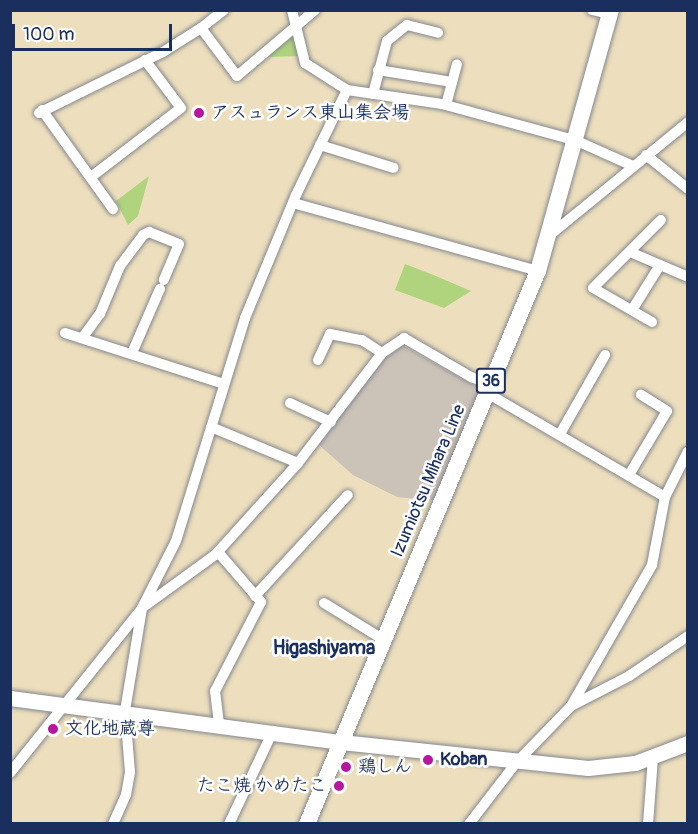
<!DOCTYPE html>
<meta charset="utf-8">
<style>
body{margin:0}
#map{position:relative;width:698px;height:834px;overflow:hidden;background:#eddfbd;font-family:Pangolin,"Klee One",sans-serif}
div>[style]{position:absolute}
.industrial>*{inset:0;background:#cbc2b8}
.green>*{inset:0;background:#b0d47d}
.roads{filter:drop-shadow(0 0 2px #84878e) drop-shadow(0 0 2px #84878e)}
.street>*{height:10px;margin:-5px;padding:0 5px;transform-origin:5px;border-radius:5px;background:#fff}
.secondary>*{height:15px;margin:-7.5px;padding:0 7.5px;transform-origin:7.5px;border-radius:7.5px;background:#fff}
.primary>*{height:16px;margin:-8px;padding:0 8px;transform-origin:8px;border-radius:8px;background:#fff}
.dots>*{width:16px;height:16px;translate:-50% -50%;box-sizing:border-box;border:3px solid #fff;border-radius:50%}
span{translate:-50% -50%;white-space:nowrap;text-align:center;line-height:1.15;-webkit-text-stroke:5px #fff;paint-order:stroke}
.shield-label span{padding:2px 4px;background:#fff;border:2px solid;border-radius:4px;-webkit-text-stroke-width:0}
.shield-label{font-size:16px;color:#1b2f5e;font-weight:700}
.poi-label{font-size:18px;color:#1b2f5e;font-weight:700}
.left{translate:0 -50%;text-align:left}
.right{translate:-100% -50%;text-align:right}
.street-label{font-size:18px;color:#1b2f5e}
.neighbourhood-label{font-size:20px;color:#1b2f5e;font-weight:700}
.frame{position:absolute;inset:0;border:12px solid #1b2f5e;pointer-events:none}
.scale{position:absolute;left:12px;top:24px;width:160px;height:27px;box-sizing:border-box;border:3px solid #1b2f5e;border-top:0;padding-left:8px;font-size:18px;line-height:21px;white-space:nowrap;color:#1b2f5e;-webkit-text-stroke:4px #fff;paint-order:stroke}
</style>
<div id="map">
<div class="industrial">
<i style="clip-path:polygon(400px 344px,482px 390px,437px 501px,397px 497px,353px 475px,319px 445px,384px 355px)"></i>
</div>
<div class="green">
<i style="clip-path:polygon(291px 37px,296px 39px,300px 56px,268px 57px)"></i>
<i style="clip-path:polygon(149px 176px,138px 216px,128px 225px,116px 201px)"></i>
<i style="clip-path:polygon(405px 264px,436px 276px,471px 291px,444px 308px,395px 290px)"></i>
</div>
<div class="roads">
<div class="street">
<i style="left:224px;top:10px;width:29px;rotate:142deg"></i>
<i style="left:201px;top:28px;width:60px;rotate:53.1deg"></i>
<i style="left:237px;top:76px;width:102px;rotate:-40.2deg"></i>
<i style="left:292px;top:10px;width:55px;rotate:76.2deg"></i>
<i style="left:305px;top:63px;width:50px;rotate:32.7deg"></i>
<i style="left:347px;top:90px;width:96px;rotate:8.4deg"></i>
<i style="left:442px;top:104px;width:140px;rotate:15.3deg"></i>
<i style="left:577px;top:141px;width:61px;rotate:24.1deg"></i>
<i style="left:592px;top:10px;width:18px;rotate:13deg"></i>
<i style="left:378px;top:70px;width:75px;rotate:9.2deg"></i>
<i style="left:373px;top:94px;width:55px;rotate:-75.2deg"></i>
<i style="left:387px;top:41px;width:26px;rotate:-39deg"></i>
<i style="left:407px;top:25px;width:32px;rotate:14deg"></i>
<i style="left:446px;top:105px;width:42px;rotate:-75deg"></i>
<i style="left:42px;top:110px;width:122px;rotate:54.4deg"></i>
<i style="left:39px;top:113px;width:138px;rotate:-26.2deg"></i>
<i style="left:163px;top:52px;width:45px;rotate:-32.3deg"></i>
<i style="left:320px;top:145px;width:77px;rotate:17.3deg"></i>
<i style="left:646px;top:155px;width:54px;rotate:39deg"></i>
<i style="left:91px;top:177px;width:113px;rotate:-37.5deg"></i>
<i style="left:181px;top:108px;width:60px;rotate:-126.9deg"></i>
<i style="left:293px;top:203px;width:254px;rotate:15.5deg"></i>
<i style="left:550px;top:235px;width:178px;rotate:-39.3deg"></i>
<i style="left:630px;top:252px;width:63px;rotate:23.3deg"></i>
<i style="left:632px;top:310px;width:53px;rotate:-58.1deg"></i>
<i style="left:652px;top:322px;width:68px;rotate:-150deg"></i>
<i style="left:593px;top:288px;width:96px;rotate:-45deg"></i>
<i style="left:65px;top:333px;width:167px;rotate:17.8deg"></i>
<i style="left:83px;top:337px;width:29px;rotate:-54deg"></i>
<i style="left:100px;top:314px;width:52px;rotate:-67.4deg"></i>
<i style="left:120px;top:266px;width:39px;rotate:-53deg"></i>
<i style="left:143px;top:235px;width:7px;rotate:-27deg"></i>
<i style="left:149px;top:232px;width:32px;rotate:22deg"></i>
<i style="left:179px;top:244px;width:39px;rotate:113deg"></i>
<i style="left:132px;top:353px;width:70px;rotate:-66.4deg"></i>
<i style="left:318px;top:360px;width:29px;rotate:-65deg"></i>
<i style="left:330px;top:334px;width:33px;rotate:11deg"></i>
<i style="left:362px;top:340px;width:24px;rotate:33deg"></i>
<i style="left:487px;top:393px;width:206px;rotate:30.3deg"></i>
<i style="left:290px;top:403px;width:45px;rotate:24.9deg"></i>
<i style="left:211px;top:427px;width:94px;rotate:22.5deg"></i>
<i style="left:560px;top:434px;width:91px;rotate:-60.3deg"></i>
<i style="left:629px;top:475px;width:74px;rotate:-59.3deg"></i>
<i style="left:667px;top:411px;width:31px;rotate:-148deg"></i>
<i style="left:218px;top:552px;width:66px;rotate:49.3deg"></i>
<i style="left:261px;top:602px;width:100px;rotate:117.3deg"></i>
<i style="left:215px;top:691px;width:33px;rotate:83deg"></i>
<i style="left:255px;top:596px;width:137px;rotate:-47.4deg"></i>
<i style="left:324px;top:603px;width:70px;rotate:31.7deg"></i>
<i style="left:571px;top:706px;width:65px;rotate:-27.3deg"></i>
<i style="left:629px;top:676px;width:71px;rotate:-34.1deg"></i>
<i style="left:10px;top:773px;width:211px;rotate:-51.3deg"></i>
<i style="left:142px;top:608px;width:90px;rotate:-36deg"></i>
<i style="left:215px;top:555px;width:124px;rotate:-47.9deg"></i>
<i style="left:298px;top:463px;width:138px;rotate:-52.6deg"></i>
<i style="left:382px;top:353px;width:27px;rotate:-34deg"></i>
<i style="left:404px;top:338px;width:78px;rotate:30.2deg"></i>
<i style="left:471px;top:377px;width:20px;rotate:20deg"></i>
<i style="left:113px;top:824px;width:32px;rotate:-66deg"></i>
<i style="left:126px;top:795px;width:23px;rotate:-80deg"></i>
<i style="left:130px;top:772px;width:61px;rotate:-94.7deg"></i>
<i style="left:125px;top:711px;width:104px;rotate:-80.6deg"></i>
<i style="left:142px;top:608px;width:75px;rotate:-63.1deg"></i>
<i style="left:176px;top:541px;width:233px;rotate:-72.8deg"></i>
<i style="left:245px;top:318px;width:133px;rotate:-67.5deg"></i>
<i style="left:296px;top:195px;width:117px;rotate:-64.1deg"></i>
<i style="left:229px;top:824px;width:103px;rotate:-64.7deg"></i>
<i style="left:469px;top:824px;width:77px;rotate:-52.4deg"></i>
<i style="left:516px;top:763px;width:79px;rotate:-46deg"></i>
<i style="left:571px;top:706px;width:163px;rotate:-60.1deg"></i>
<i style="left:652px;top:565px;width:69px;rotate:-79.2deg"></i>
<i style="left:665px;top:497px;width:51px;rotate:-63.4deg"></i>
<i style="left:648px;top:824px;width:66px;rotate:-85.7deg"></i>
</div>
<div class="secondary">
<i style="left:10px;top:698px;width:334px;rotate:7.6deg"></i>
<i style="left:341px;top:742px;width:248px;rotate:6deg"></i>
<i style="left:588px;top:768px;width:47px;rotate:-6.1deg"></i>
<i style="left:635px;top:763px;width:57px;rotate:-20.7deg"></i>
</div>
<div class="primary">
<i style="left:307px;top:824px;width:599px;rotate:-67.33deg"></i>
<i style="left:538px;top:271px;width:271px;rotate:-74.4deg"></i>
</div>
</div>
<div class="dots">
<i style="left:199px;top:113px;background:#b5179e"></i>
<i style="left:53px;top:729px;background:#b5179e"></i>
<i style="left:428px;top:760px;background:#b5179e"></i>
<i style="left:346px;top:767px;background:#b5179e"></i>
<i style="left:339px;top:786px;background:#b5179e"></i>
</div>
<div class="shield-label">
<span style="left:491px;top:381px">36</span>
</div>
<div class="poi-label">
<span class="left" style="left:211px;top:113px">アスュランス東山集会場</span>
<span class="left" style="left:65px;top:729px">文化地蔵尊</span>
<span class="left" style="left:440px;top:760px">Koban</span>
<span class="left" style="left:358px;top:767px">鶏しん</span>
<span class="right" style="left:327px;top:786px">たこ焼 かめたこ</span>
</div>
<div class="street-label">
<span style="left:429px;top:481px;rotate:-67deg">Izumiotsu Mihara Line</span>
</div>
<div class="neighbourhood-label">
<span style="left:324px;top:647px">Higashiyama</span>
</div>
<div class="frame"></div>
<div class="scale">100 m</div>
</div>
